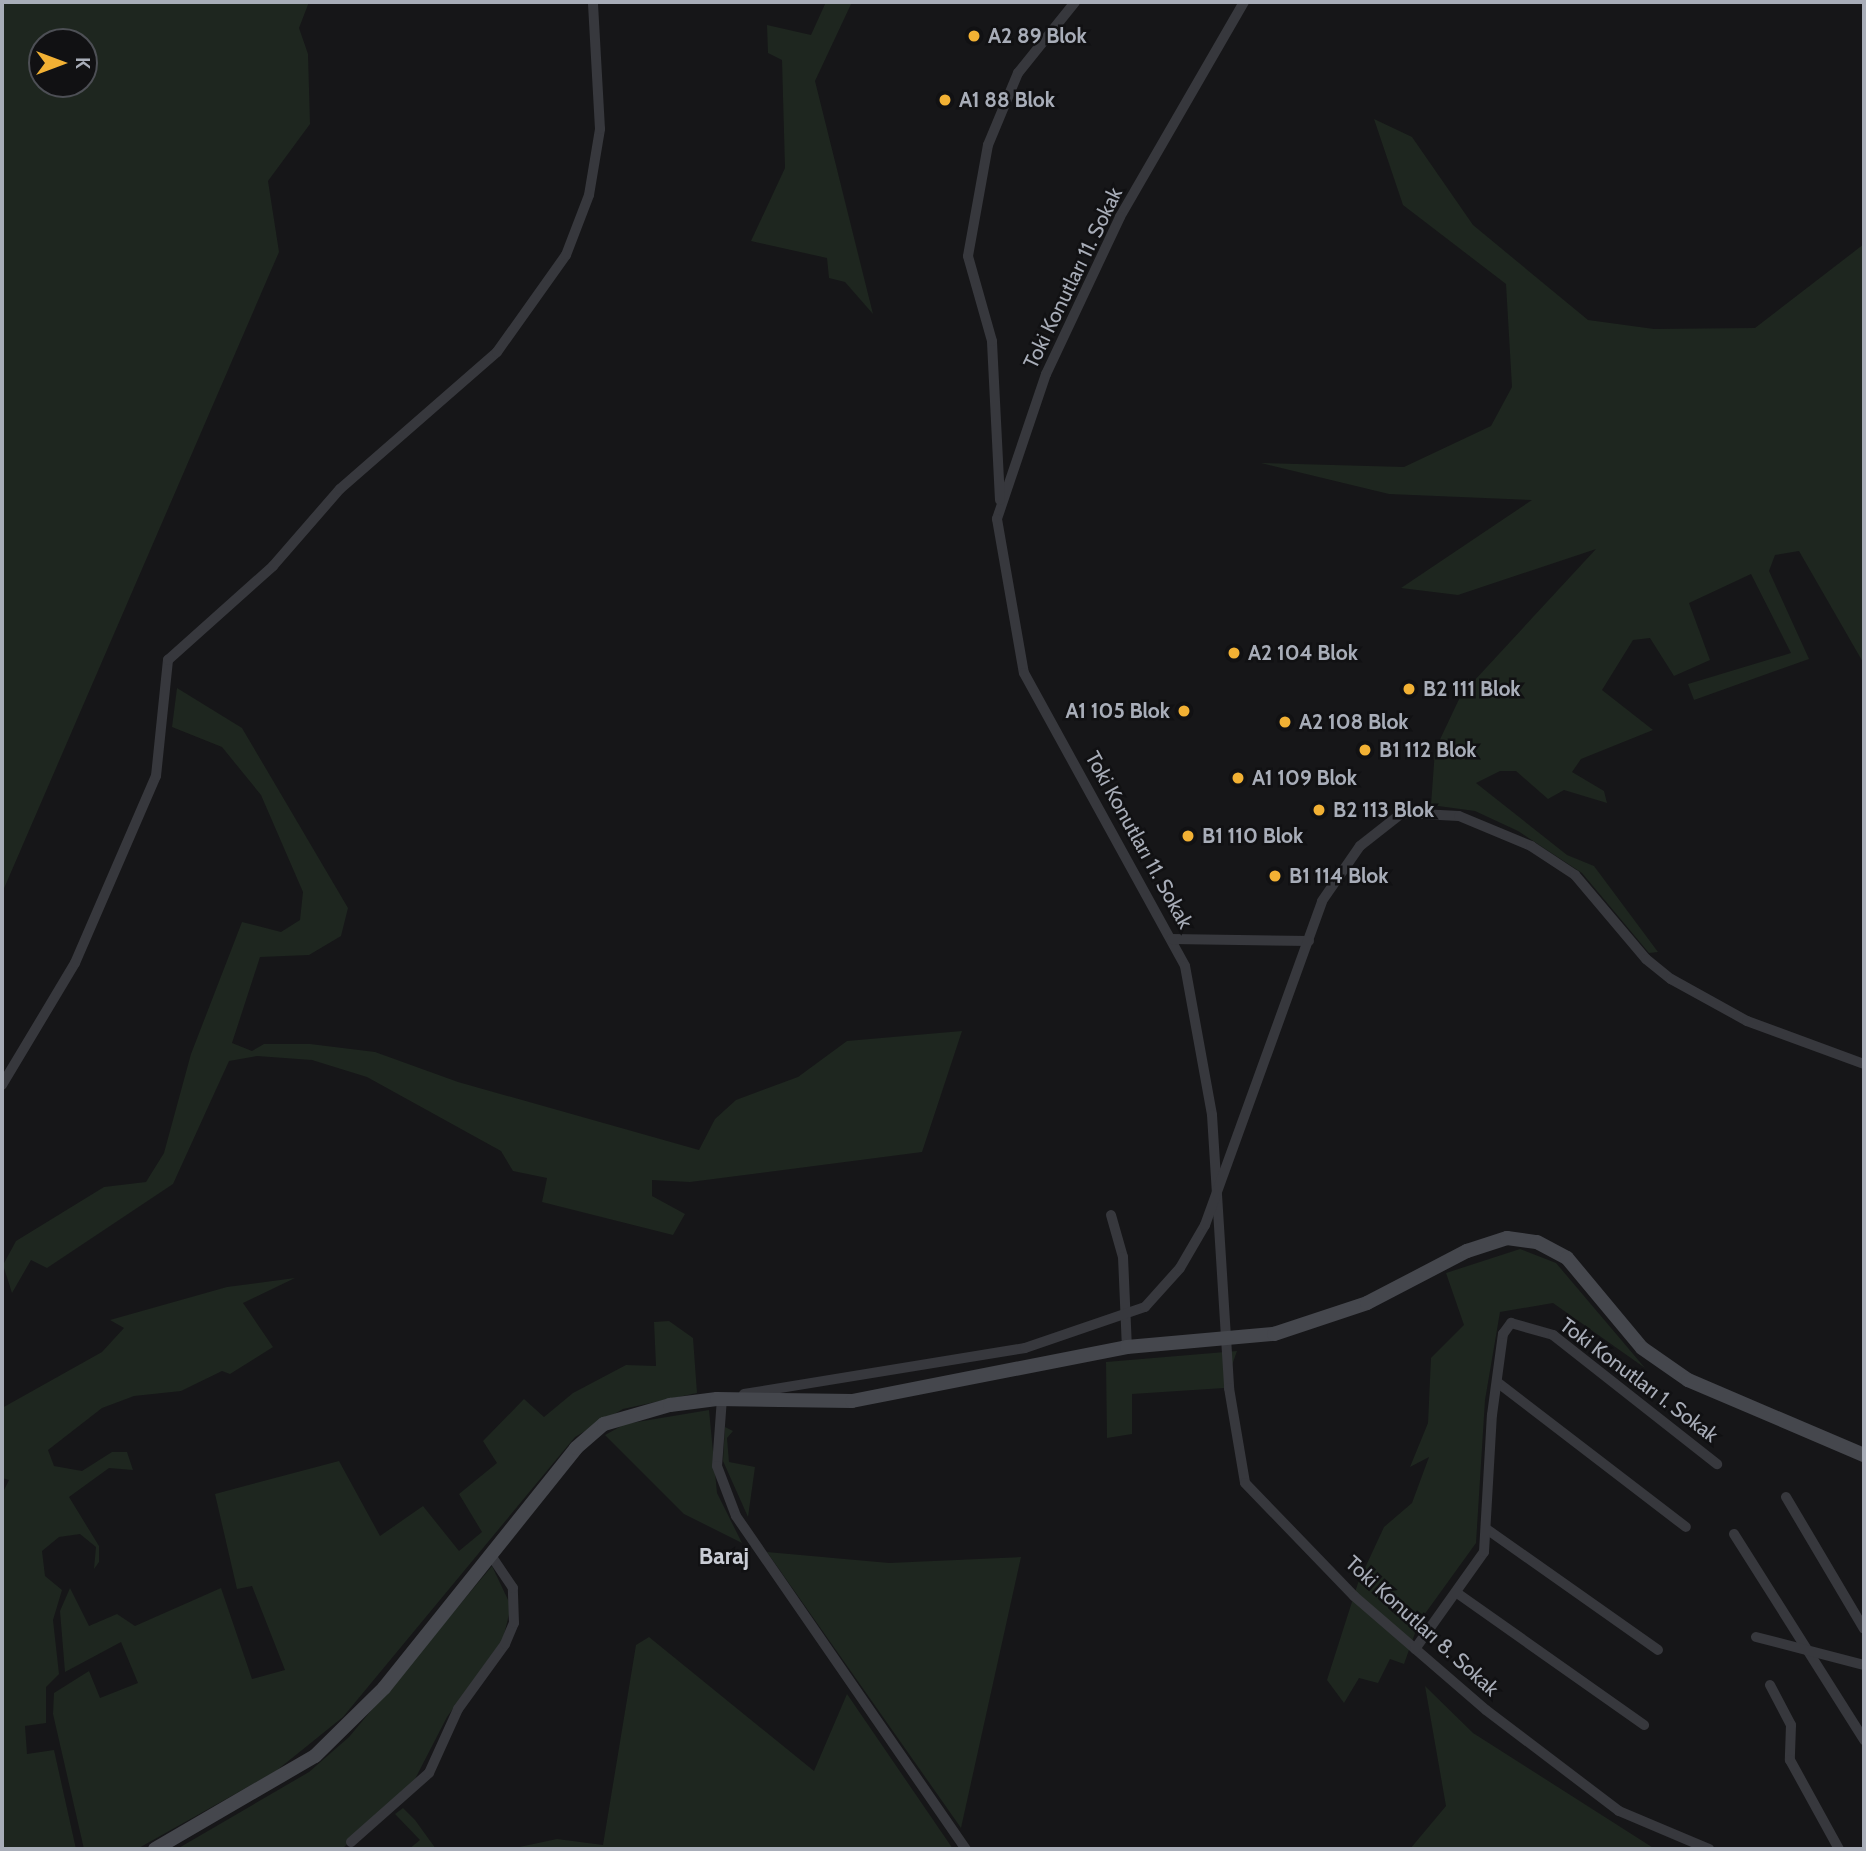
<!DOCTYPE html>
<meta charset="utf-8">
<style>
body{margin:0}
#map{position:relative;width:1866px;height:1851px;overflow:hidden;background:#161618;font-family:Cabin,sans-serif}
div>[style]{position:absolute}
.green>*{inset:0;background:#1e261f}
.street>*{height:10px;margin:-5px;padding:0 5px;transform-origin:5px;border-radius:5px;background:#37383d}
.secondary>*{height:14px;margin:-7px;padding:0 7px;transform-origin:7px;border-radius:7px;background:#45474d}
.dots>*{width:19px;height:19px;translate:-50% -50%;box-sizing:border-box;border:4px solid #111113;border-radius:50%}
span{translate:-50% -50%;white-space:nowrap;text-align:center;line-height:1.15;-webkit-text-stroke:5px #111113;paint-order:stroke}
.poi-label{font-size:21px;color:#a8adb8;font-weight:700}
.left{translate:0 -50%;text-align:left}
.right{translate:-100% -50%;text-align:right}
.street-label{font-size:21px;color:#a8adb8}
.neighbourhood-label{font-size:23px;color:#c9ccd4;font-weight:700}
.frame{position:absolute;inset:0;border:4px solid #a8adb8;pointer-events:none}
.north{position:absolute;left:28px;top:28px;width:70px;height:70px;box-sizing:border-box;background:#111113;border:2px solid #4d4f55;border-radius:50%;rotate:90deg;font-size:19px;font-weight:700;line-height:28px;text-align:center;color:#a8adb8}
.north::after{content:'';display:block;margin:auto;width:24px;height:32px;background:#f2b134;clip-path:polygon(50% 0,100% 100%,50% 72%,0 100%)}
</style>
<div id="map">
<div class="green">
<i style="clip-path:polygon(evenodd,2px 2px,309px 2px,299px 28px,308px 54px,310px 124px,268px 181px,279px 252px,2px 893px,2px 2px,42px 42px,84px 42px,84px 84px,42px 84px,42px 42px)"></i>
<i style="clip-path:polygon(826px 2px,852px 2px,815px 81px,873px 314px,845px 282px,829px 278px,827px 258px,751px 241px,785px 168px,782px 60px,768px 53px,767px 25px,811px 35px)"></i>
<i style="clip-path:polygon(1374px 119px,1412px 137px,1473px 225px,1588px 320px,1654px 329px,1755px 328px,1864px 244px,1864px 664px,1799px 551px,1775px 555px,1769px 571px,1809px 659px,1694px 700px,1688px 684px,1791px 653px,1751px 574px,1689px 603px,1710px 660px,1674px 676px,1650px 638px,1633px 640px,1602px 690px,1653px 730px,1581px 759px,1572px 772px,1604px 791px,1607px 803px,1564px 790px,1548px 799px,1516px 771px,1500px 771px,1476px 783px,1567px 855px,1594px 866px,1658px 952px,1649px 953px,1582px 873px,1518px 831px,1475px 811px,1431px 805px,1435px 750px,1461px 695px,1596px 549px,1458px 595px,1401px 588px,1532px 500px,1389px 494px,1261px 463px,1404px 467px,1491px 426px,1512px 387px,1506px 284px,1403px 205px)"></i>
<i style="clip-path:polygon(177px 688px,242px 728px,348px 908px,341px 936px,309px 955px,260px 957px,232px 1043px,252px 1051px,264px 1044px,310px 1044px,375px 1052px,458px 1082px,699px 1150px,715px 1119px,736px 1100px,798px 1077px,847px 1041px,962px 1031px,922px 1152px,690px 1182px,652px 1180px,652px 1196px,685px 1214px,673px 1235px,542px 1202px,547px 1178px,513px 1171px,501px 1151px,367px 1077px,312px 1060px,257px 1056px,229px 1061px,173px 1184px,47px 1268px,31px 1260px,12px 1293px,3px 1265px,16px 1241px,104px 1187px,146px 1182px,164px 1153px,191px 1054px,242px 922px,281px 932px,300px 920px,303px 892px,261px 795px,222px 747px,172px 727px)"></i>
<i style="clip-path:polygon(1520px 1249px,1556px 1263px,1645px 1368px,1553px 1303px,1500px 1312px,1485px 1400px,1476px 1543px,1419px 1622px,1404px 1664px,1390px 1659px,1378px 1683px,1359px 1678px,1344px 1703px,1327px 1680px,1358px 1583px,1384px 1527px,1412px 1503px,1429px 1457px,1410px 1467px,1428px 1423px,1431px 1358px,1464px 1325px,1446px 1273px)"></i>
<i style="clip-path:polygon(295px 1278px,243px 1303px,273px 1347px,230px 1374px,222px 1371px,181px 1391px,134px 1396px,102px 1408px,48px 1450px,54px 1466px,82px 1471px,112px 1452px,127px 1452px,133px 1470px,109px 1468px,69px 1497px,99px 1546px,99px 1562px,94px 1569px,96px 1547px,80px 1534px,59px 1537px,42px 1551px,45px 1576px,62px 1590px,53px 1620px,59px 1674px,46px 1687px,46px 1723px,25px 1726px,27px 1754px,54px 1750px,76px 1849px,2px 1849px,2px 1494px,9px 1480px,2px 1478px,2px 1408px,102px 1352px,124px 1328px,110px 1320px,227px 1287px)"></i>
<i style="clip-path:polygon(669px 1321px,693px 1338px,697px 1393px,623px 1409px,575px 1437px,343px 1717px,276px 1771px,137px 1849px,84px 1849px,53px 1714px,54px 1693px,89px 1671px,100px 1698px,138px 1683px,121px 1642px,65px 1672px,60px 1611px,70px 1588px,89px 1626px,117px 1614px,135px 1626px,221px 1588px,252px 1679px,285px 1670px,252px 1586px,237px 1589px,215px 1494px,339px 1461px,380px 1536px,423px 1506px,459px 1551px,482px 1532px,459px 1494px,497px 1463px,483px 1441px,524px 1399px,544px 1417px,573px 1393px,626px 1365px,656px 1366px,654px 1322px)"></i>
<i style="clip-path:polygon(1237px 1351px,1224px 1388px,1132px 1394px,1132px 1434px,1107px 1438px,1106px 1362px)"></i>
<i style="clip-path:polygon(709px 1410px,717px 1493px,742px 1543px,684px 1514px,605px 1435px,625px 1424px)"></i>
<i style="clip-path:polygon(725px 1427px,733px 1431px,727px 1438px,729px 1462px,755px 1467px,748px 1517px,723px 1461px)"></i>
<i style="clip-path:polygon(767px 1552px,889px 1563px,1021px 1557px,961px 1828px)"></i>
<i style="clip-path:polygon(492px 1566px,511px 1606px,503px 1639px,447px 1717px,413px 1783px,342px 1849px,177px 1849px,309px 1772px,349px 1737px)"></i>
<i style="clip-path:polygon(649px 1637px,814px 1771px,847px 1694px,953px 1849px,510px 1849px,557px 1839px,603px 1845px,636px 1645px)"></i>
<i style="clip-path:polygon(1425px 1686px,1473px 1733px,1655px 1849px,1410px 1849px,1446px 1806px)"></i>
<i style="clip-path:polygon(403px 1808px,415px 1820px,436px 1849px,409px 1849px,420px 1840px,395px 1814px)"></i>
</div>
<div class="street">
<i style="left:1244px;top:2px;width:248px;rotate:120deg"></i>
<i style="left:1120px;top:217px;width:174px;rotate:115.2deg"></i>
<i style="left:1046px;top:374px;width:153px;rotate:108.7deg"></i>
<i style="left:997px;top:519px;width:156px;rotate:80.1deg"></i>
<i style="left:1024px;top:673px;width:334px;rotate:61.2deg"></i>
<i style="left:1185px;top:966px;width:151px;rotate:79.7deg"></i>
<i style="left:1212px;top:1115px;width:274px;rotate:86.4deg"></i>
<i style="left:1229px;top:1388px;width:96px;rotate:80.4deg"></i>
<i style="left:1245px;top:1483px;width:157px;rotate:46deg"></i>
<i style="left:1354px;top:1596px;width:174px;rotate:40.8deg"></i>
<i style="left:1486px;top:1710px;width:167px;rotate:37.2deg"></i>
<i style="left:1619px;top:1811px;width:98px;rotate:22.9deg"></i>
<i style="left:1000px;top:500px;width:159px;rotate:-92.9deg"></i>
<i style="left:992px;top:341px;width:88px;rotate:-105.8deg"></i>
<i style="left:968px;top:256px;width:113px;rotate:-79.8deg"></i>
<i style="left:988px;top:145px;width:78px;rotate:-67.4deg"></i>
<i style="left:1018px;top:73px;width:91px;rotate:-51.2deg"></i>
<i style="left:1171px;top:939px;width:138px;rotate:0.8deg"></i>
<i style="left:2px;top:1085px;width:142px;rotate:-59.1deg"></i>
<i style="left:75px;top:963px;width:204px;rotate:-66.6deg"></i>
<i style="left:156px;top:776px;width:117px;rotate:-84.1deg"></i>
<i style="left:168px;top:660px;width:141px;rotate:-41.8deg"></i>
<i style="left:273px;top:566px;width:102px;rotate:-49deg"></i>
<i style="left:340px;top:489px;width:208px;rotate:-41.1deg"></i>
<i style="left:497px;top:352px;width:119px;rotate:-54.6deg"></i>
<i style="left:566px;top:255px;width:64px;rotate:-69deg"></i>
<i style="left:589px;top:195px;width:67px;rotate:-80.5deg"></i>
<i style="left:600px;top:129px;width:127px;rotate:-93.2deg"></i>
<i style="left:1111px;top:1215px;width:44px;rotate:74.1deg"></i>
<i style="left:1123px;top:1257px;width:90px;rotate:87.5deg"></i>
<i style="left:1497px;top:1382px;width:238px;rotate:37.5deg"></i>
<i style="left:744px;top:1394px;width:285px;rotate:-9.3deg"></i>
<i style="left:1025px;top:1348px;width:127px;rotate:-18.9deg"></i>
<i style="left:1145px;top:1307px;width:52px;rotate:-48.1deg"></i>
<i style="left:1180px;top:1268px;width:50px;rotate:-59.8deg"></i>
<i style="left:1205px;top:1225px;width:344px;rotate:-70.1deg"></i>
<i style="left:1322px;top:901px;width:67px;rotate:-55.4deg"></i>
<i style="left:1360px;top:846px;width:53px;rotate:-38.2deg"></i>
<i style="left:1402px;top:813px;width:57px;rotate:3deg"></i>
<i style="left:1459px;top:816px;width:78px;rotate:22.6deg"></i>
<i style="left:1531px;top:846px;width:53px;rotate:33.4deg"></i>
<i style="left:1575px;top:875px;width:110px;rotate:49.8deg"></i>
<i style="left:1646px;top:959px;width:32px;rotate:39deg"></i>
<i style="left:1671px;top:979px;width:87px;rotate:28.9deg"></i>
<i style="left:1747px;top:1021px;width:125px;rotate:20.2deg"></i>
<i style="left:722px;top:1398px;width:68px;rotate:94.2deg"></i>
<i style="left:717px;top:1466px;width:53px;rotate:69.2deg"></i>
<i style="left:736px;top:1516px;width:405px;rotate:55.4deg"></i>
<i style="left:1786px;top:1497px;width:153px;rotate:59.4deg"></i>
<i style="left:1488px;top:1530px;width:208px;rotate:35.2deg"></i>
<i style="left:1734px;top:1534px;width:244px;rotate:57.7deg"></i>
<i style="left:1457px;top:1593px;width:229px;rotate:35.2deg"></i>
<i style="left:1756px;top:1637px;width:112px;rotate:14.5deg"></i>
<i style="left:1415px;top:1649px;width:119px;rotate:-54.6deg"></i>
<i style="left:1484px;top:1552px;width:137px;rotate:-86.7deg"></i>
<i style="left:1492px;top:1415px;width:82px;rotate:-82.3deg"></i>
<i style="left:1503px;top:1334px;width:14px;rotate:-54deg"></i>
<i style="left:1511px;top:1323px;width:44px;rotate:15.9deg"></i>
<i style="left:1553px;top:1335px;width:209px;rotate:38.2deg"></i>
<i style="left:1770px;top:1685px;width:45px;rotate:62.3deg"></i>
<i style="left:1791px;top:1725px;width:35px;rotate:92deg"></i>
<i style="left:1790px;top:1760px;width:102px;rotate:61.2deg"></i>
<i style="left:351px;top:1842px;width:104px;rotate:-41.5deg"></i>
<i style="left:429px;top:1773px;width:70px;rotate:-65.6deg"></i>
<i style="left:458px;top:1709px;width:80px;rotate:-54.1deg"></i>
<i style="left:505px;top:1644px;width:23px;rotate:-67deg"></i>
<i style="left:514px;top:1623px;width:35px;rotate:-92deg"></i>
<i style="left:513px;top:1588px;width:41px;rotate:-124.1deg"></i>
</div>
<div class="secondary">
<i style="left:155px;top:1849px;width:185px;rotate:-30.2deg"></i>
<i style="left:315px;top:1756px;width:97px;rotate:-44.6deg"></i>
<i style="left:384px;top:1688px;width:307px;rotate:-51.3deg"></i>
<i style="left:576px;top:1448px;width:37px;rotate:-41deg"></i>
<i style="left:604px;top:1424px;width:69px;rotate:-16.1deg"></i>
<i style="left:670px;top:1405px;width:47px;rotate:-7.3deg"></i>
<i style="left:717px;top:1399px;width:135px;rotate:0.8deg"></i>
<i style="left:852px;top:1401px;width:280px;rotate:-11.1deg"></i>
<i style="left:1127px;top:1347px;width:148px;rotate:-5.1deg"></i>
<i style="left:1274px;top:1334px;width:98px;rotate:-18.4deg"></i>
<i style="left:1367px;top:1303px;width:113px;rotate:-27.5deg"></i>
<i style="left:1467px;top:1251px;width:42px;rotate:-18deg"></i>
<i style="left:1507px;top:1238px;width:30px;rotate:8deg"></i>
<i style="left:1537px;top:1242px;width:34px;rotate:28deg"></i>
<i style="left:1567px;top:1258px;width:117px;rotate:50.2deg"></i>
<i style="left:1642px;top:1348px;width:56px;rotate:34.8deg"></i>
<i style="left:1688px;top:1380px;width:191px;rotate:23.1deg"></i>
</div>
<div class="dots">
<i style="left:974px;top:36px;background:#f2b134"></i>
<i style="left:945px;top:100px;background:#f2b134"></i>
<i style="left:1234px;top:653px;background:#f2b134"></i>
<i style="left:1409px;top:689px;background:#f2b134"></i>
<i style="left:1184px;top:711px;background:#f2b134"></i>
<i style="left:1285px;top:722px;background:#f2b134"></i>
<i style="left:1365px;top:750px;background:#f2b134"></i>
<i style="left:1238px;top:778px;background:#f2b134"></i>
<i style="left:1319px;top:810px;background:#f2b134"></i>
<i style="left:1188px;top:836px;background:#f2b134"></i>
<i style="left:1275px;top:876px;background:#f2b134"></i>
</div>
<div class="poi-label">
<span class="left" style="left:988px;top:36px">A2 89 Blok</span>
<span class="left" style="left:959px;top:100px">A1 88 Blok</span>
<span class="left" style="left:1248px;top:653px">A2 104 Blok</span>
<span class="left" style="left:1423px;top:689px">B2 111 Blok</span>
<span class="right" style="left:1170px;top:711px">A1 105 Blok</span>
<span class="left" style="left:1299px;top:722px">A2 108 Blok</span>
<span class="left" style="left:1379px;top:750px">B1 112 Blok</span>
<span class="left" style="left:1252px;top:778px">A1 109 Blok</span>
<span class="left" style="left:1333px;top:810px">B2 113 Blok</span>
<span class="left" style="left:1202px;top:836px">B1 110 Blok</span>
<span class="left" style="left:1289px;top:876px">B1 114 Blok</span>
</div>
<div class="street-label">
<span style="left:1073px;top:278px;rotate:-64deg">Toki Konutları 11. Sokak</span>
<span style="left:1139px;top:840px;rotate:61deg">Toki Konutları 11. Sokak</span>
<span style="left:1639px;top:1380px;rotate:37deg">Toki Konutları 1. Sokak</span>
<span style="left:1422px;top:1626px;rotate:42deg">Toki Konutları 8. Sokak</span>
</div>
<div class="neighbourhood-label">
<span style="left:724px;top:1556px">Baraj</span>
</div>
<div class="frame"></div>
<div class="north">K</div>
</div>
